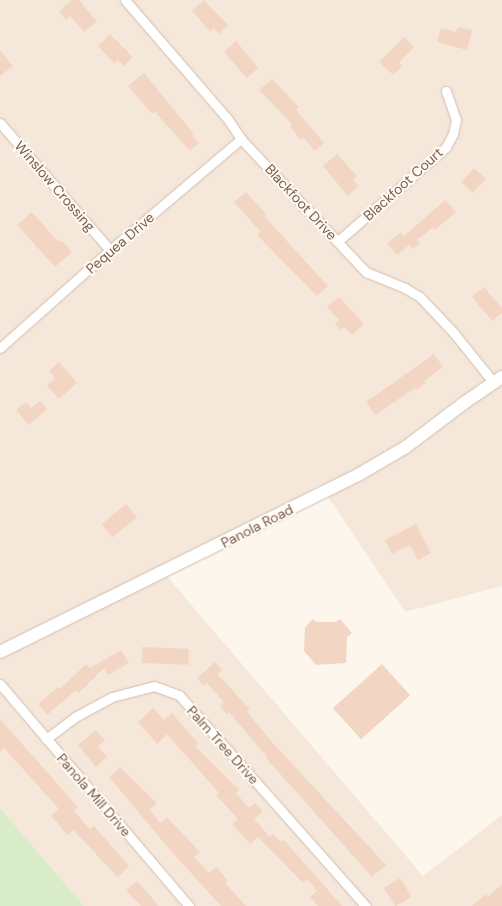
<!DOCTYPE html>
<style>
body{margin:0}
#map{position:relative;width:502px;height:906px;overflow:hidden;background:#fdf6ec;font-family:"DM Sans",sans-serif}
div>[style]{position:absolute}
.residential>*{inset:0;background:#f5e8da}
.green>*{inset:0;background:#d8ecc9}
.building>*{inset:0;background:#f3d5c3;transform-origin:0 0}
.roads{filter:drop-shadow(0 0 1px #d1beb0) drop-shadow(0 0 1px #d1beb0)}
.minor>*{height:9px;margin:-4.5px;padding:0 4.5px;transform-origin:4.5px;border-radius:4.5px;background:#fff}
.secondary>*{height:12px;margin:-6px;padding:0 6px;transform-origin:6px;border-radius:6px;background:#fff}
span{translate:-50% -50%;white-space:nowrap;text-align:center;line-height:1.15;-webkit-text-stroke:4px #fffaf3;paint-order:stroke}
.street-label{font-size:14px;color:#7a5c4d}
</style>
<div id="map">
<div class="residential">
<i style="clip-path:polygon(0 0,502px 0,502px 586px,405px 612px,320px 485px,262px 521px,160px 568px,423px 876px,502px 815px,502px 906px,84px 906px,0 808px)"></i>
</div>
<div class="green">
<i style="clip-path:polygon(0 808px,84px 906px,0 906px)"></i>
</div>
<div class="building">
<i style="clip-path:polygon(72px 0,79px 0,97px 22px,84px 32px,70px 16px,66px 20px,59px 11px)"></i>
<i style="clip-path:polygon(204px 0,228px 25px,219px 34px,214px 28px,210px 31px,192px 11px)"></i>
<i style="clip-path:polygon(458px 27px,472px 30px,467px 50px,437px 42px,441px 28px,456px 32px)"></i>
<i style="clip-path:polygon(110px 34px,133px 57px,124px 66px,118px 60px,114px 63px,98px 46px)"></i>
<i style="clip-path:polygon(404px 37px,414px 47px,399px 63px,403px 66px,393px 75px,379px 62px)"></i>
<i style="left:236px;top:41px;width:35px;height:16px;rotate:50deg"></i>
<i style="clip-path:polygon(0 50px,13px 66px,0 76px)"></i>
<i style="clip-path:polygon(144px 73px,194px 134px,192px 135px,199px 143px,190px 151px,155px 112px,152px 114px,128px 86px)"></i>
<i style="clip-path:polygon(272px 79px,299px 107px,296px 110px,324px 143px,315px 151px,304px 138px,301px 140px,290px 127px,292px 124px,259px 90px)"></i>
<i style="clip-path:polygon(337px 154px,357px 176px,353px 179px,359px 186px,348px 196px,323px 166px)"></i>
<i style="left:474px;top:168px;width:16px;height:19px;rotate:43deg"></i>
<i style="clip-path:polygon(246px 192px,266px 214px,264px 216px,328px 286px,317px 296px,257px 235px,261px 232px,234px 202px)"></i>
<i style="clip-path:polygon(445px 200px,456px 212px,435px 230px,432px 228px,417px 240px,420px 243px,413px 249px,409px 245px,397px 255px,387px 243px,401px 232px,404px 236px)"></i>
<i style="clip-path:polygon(32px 212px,54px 237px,60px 242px,62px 241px,72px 252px,55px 267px,17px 225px)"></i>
<i style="clip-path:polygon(484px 287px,502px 308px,502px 313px,492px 321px,472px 297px)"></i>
<i style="clip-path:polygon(339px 297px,364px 324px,352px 335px,344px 327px,341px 330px,335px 324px,339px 320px,327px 307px)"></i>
<i style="clip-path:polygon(434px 354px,443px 367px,424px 381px,426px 383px,416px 390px,415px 388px,375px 415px,366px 402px)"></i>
<i style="clip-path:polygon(59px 362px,77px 383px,59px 399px,47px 386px,55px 378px,49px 371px)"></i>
<i style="clip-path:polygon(40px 401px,47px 409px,29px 425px,16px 410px,26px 402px,31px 408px)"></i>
<i style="left:126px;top:504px;width:17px;height:32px;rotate:50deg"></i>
<i style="clip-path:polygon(416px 524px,431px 553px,418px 560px,410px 545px,392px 554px,385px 540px)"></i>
<i style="clip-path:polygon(313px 619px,316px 622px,336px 622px,340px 619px,352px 633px,347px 637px,346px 663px,316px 665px,304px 651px,305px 627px)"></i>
<i style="left:142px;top:647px;width:47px;height:16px;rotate:2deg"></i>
<i style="clip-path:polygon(121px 650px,129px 663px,108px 675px,104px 668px,79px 693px,76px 690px,47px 715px,38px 704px,58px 687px,60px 689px,86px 664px,90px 668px)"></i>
<i style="clip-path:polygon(215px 662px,222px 670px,217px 674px,250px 709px,247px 712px,272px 742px,386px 865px,372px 877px,266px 758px,267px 757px,229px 712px,227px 714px,220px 706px,224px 702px,207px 683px,204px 686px,197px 678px)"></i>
<i style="left:382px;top:664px;width:42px;height:66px;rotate:48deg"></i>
<i style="clip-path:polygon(153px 708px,164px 720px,172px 713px,198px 743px,195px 746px,239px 790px,236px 793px,249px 808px,255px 803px,263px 811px,254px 819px,270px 837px,273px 834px,281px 842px,284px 840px,342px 906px,318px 906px,310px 897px,317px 891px,307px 879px,303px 883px,258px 837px,250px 844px,232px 824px,238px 819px,216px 795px,219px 793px,167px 734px,157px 744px,138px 722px)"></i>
<i style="clip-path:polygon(0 719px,78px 807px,74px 811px,90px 829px,94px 826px,129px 866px,118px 877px,73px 830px,68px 835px,51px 816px,59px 809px,4px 748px,0 752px)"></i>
<i style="clip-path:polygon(96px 730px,105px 741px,98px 746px,107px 757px,96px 767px,78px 745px)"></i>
<i style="clip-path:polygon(120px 767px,157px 803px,150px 810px,160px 823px,167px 817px,200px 852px,194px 857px,209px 873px,216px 867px,228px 881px,225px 883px,246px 906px,221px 906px,170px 850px,109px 777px)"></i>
<i style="left:400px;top:878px;width:22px;height:19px;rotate:58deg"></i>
<i style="clip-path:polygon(137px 881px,152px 898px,158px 906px,141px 906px,126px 890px)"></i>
<i style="clip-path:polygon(502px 884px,502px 906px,472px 906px,486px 894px,488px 897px)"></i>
</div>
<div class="roads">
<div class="minor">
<i style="left:125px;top:0;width:156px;rotate:49.2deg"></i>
<i style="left:227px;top:118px;width:25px;rotate:56deg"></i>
<i style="left:241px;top:139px;width:183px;rotate:46.8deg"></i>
<i style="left:366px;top:272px;width:42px;rotate:22.3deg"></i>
<i style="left:405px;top:288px;width:17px;rotate:31deg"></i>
<i style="left:420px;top:297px;width:48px;rotate:46.7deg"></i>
<i style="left:453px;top:332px;width:65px;rotate:51.2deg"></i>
<i style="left:0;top:123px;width:168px;rotate:49.1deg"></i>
<i style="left:338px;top:241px;width:143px;rotate:-41deg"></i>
<i style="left:446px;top:147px;width:15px;rotate:-62deg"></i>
<i style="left:453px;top:134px;width:14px;rotate:-78deg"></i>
<i style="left:456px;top:120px;width:31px;rotate:-109deg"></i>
<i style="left:0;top:348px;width:147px;rotate:-41.7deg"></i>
<i style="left:110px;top:250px;width:172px;rotate:-40.3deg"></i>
<i style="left:0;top:684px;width:292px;rotate:49.6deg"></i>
<i style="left:46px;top:739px;width:36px;rotate:-37deg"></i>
<i style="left:75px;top:717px;width:42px;rotate:-28.4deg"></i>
<i style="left:112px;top:697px;width:43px;rotate:-14.7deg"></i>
<i style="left:154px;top:686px;width:27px;rotate:20deg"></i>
<i style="left:179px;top:695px;width:282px;rotate:48.5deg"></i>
</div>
<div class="secondary">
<i style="left:0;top:652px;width:399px;rotate:-26.3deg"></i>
<i style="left:358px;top:475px;width:56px;rotate:-30.3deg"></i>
<i style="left:406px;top:447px;width:73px;rotate:-37.2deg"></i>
<i style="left:464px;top:403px;width:46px;rotate:-34.4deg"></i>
</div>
</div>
<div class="street-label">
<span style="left:403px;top:184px;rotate:-42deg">Blackfoot Court</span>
<span style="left:55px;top:186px;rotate:49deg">Winslow Crossing</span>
<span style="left:301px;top:202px;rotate:47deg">Blackfoot Drive</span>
<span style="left:120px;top:243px;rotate:-41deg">Pequea Drive</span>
<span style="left:257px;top:526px;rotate:-27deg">Panola Road</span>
<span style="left:223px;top:745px;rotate:48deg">Palm Tree Drive</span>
<span style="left:94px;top:795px;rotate:49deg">Panola Mill Drive</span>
</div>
</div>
